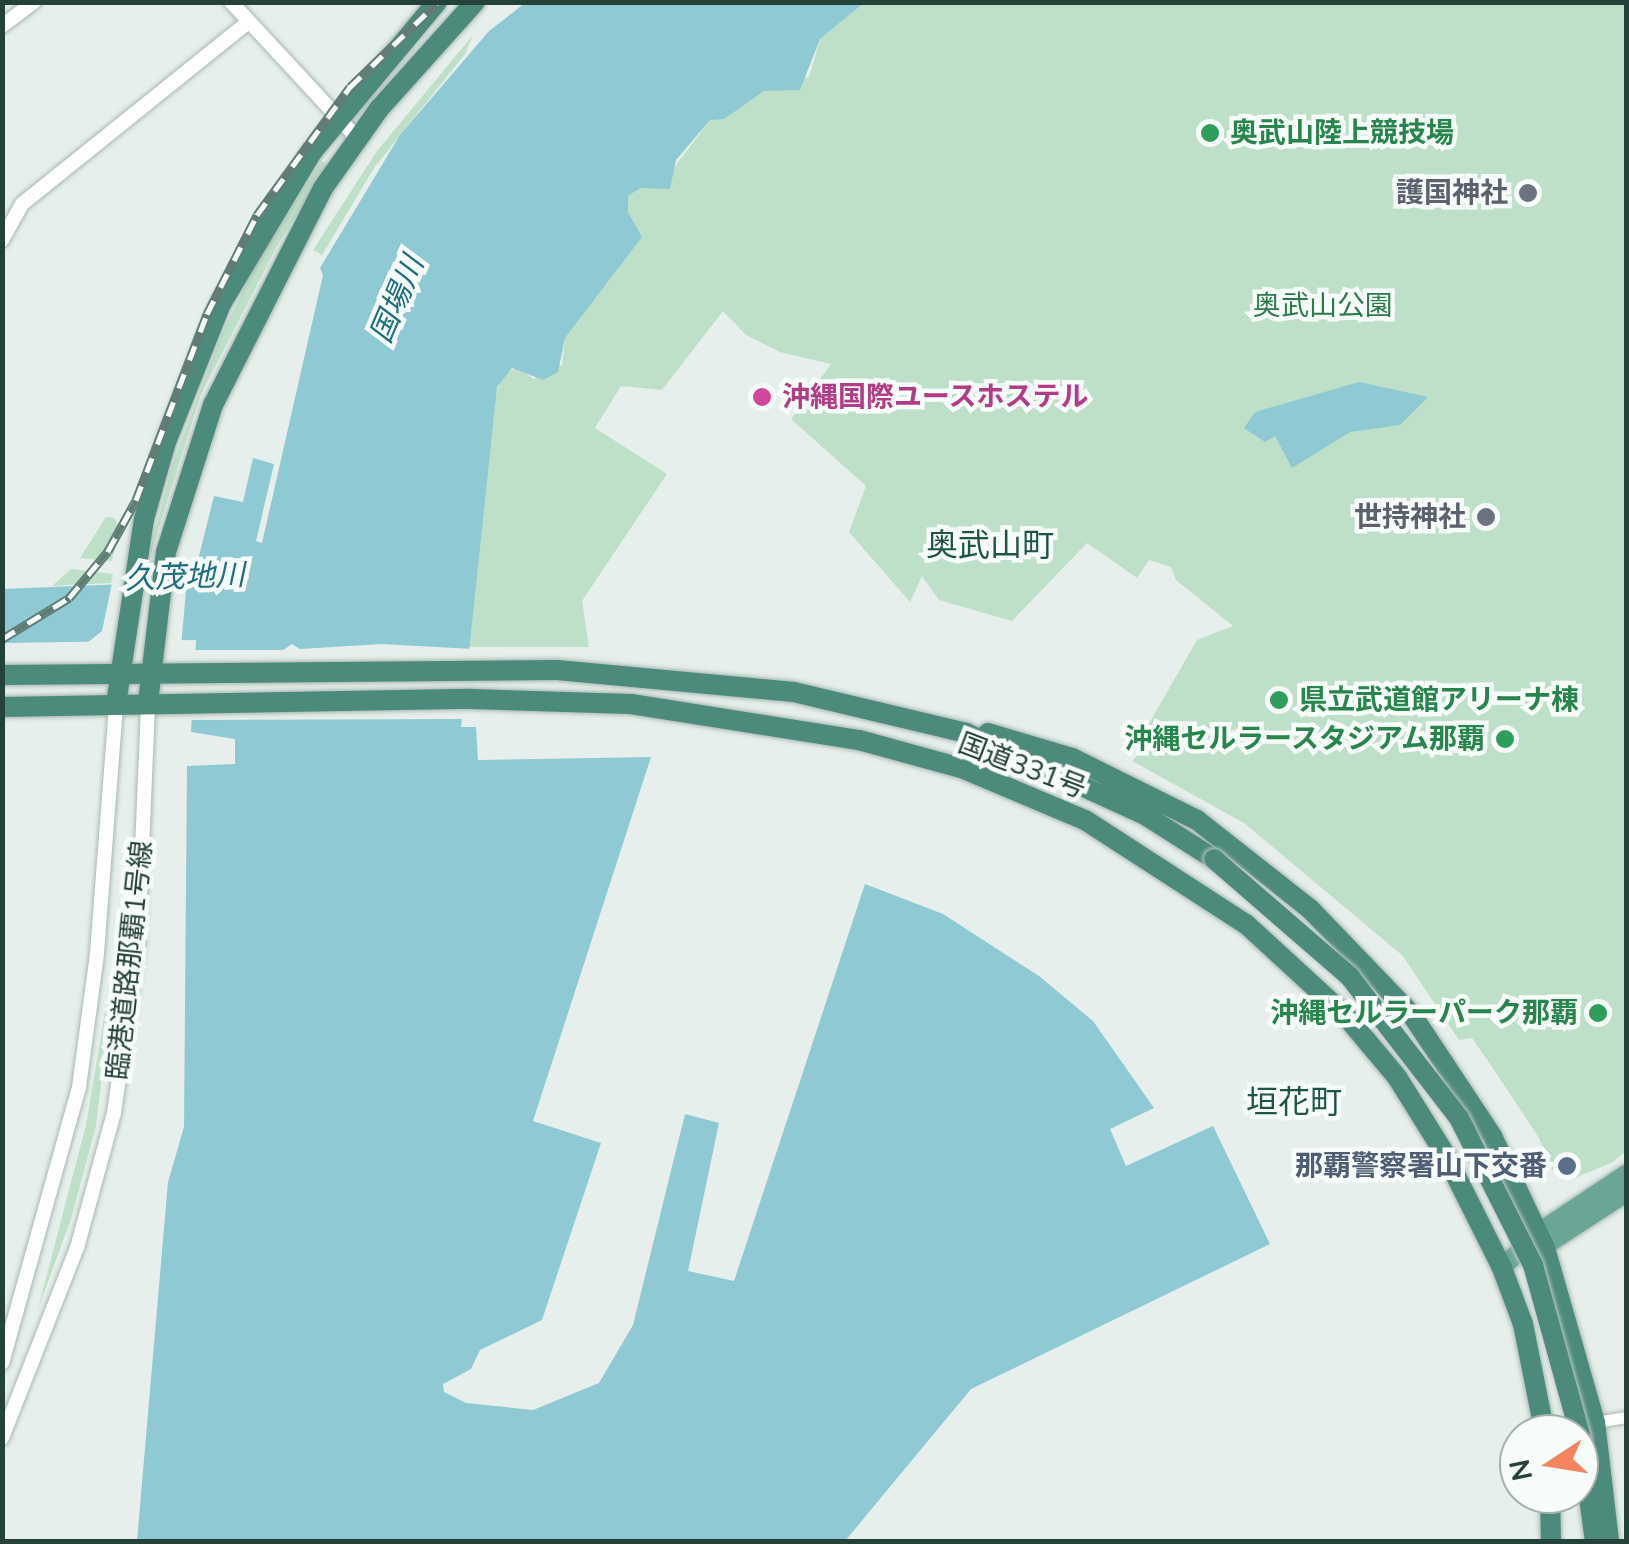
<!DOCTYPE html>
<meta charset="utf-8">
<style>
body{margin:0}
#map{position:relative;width:1629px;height:1544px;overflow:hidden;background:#e6efeb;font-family:"Nunito Sans","Noto Sans JP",sans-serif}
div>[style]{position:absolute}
.green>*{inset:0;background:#bfe0c8}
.water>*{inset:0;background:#8ec9d4}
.pier>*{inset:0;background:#e6efeb}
.roads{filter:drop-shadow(0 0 2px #a8b8b2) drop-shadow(0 0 2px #a8b8b2)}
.minor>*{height:11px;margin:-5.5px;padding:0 5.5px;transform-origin:5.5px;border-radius:5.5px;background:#fff}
.tertiary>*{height:14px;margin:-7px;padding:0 7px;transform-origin:7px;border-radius:7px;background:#fff}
.primary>*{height:18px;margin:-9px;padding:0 9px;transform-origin:9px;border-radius:9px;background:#6aa596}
.trunk>*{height:20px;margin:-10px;padding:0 10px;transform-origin:10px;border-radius:10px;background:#4c8a7c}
.rail>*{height:9px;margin-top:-4.5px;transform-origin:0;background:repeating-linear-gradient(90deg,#f7fbf9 0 15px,#5f7d75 0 30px);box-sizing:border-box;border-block:2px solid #5f7d75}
.bridges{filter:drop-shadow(0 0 2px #c2cac8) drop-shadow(0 0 2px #c2cac8)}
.trunk-bridge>*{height:20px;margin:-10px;padding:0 10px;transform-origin:10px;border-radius:10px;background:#4c8a7c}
.dots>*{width:28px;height:28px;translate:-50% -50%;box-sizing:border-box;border:5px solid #f7fbf9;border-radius:50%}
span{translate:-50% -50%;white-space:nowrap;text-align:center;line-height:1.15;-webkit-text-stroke:9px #f7fbf9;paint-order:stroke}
.leisure-label{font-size:28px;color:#27864d;font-weight:700}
.left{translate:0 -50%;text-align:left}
.right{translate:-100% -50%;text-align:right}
.worship-label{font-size:28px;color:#5b616d;font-weight:700}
.park-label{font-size:28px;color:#2d7a4b}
.hotel-label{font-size:28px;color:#b23c85;font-weight:700}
.street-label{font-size:28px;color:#24423a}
.service-label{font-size:28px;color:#4e5e75;font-weight:700}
.water-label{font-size:30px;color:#1c6f80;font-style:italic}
.quarter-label{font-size:32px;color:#1f5548}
.frame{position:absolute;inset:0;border:5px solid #24423a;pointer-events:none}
.north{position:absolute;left:1499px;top:1414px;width:100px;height:100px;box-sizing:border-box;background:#f7fbf9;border:2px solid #a3b1ad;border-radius:50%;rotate:258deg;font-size:28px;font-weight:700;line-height:40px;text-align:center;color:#24423a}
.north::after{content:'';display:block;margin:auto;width:35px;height:45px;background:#f4845f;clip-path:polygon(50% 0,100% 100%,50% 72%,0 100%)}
</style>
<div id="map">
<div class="green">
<i style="clip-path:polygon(864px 3px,1626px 3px,1626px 1151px,1613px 1162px,1577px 1177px,1552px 1170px,1539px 1138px,1490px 1064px,1472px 1038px,1459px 1040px,1403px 956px,1244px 823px,1132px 761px,1154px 736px,1148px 725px,1197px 640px,1233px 626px,1176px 580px,1171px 567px,1149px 560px,1137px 578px,1087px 543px,1012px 621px,939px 600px,922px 576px,910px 602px,849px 532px,866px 486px,791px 419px,831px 364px,780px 352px,746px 335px,723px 311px,662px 390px,621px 386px,595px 428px,667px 474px,582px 601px,589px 647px,468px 647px,494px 397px,504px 373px,518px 368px,534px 379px,562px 365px,565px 338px,641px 237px,628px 212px,628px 196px,672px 170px,710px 120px,758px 93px,809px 77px,820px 39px)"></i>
<i style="clip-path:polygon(473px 35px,465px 54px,374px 168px,322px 255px,313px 250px,377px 151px)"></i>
<i style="clip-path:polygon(321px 161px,328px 165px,277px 246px,201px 394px,143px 578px,173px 463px,222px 334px,255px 266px)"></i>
<i style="clip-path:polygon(106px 517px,115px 518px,119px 529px,112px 561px,80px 558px)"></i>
<i style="clip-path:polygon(71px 569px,113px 574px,111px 583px,52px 586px)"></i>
<i style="clip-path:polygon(123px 906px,96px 1126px,71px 1219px,38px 1309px,86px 1125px)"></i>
</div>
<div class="water">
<i style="clip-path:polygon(525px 3px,864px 3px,820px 39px,800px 90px,764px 91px,724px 119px,710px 120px,676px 160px,670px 189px,641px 188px,628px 196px,628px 212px,642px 237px,565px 338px,558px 372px,543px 380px,512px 368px,497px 387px,461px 727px,476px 727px,478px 760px,651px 757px,533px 1121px,601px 1143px,542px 1320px,480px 1350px,471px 1369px,443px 1384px,444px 1392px,466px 1403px,533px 1410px,599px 1383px,633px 1325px,685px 1114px,719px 1123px,688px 1271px,734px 1281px,865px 884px,943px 914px,1039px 976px,1093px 1021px,1154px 1108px,1110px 1129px,1126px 1166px,1213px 1126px,1270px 1244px,971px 1389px,845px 1541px,137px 1541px,168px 1182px,184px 1127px,187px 766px,235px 764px,235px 739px,191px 732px,196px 640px,3px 643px,2px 589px,249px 579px,248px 573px,194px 576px,214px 496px,243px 502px,253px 458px,274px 464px,256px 541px,262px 543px,323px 275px,320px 268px,400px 135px,489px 31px)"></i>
<i style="clip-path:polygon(1359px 382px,1428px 397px,1400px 425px,1350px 432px,1292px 468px,1275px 436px,1265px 442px,1244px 428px,1255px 412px)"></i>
</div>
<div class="pier">
<i style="clip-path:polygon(187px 579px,181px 647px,82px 647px,102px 631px,112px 583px)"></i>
<i style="clip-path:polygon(292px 644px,300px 649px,381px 644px,473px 649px,467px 719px,189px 720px,193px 650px,283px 650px)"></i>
</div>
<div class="roads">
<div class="minor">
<i style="left:1595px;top:1422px;width:31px;rotate:-9deg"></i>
</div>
<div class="tertiary">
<i style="left:231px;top:2px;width:187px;rotate:47.2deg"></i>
<i style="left:2px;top:26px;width:40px;rotate:-37deg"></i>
<i style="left:2px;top:240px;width:41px;rotate:-60.9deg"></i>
<i style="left:22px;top:204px;width:290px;rotate:-38.8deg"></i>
<i style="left:2px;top:1363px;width:287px;rotate:-74.4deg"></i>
<i style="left:79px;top:1087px;width:135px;rotate:-82.3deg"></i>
<i style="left:97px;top:953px;width:250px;rotate:-85.6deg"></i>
<i style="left:2px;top:1438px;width:204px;rotate:-68.5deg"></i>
<i style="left:77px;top:1248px;width:140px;rotate:-74.7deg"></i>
<i style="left:114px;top:1113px;width:171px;rotate:-81.9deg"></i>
<i style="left:138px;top:944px;width:242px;rotate:-87.6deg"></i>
</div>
<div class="primary">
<i style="left:1534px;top:1253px;width:110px;rotate:-33.1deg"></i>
<i style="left:1502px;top:1268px;width:52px;rotate:-44.2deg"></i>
<i style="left:1539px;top:1232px;width:105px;rotate:-33.7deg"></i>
</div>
<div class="trunk">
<i style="left:2px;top:675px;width:555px;rotate:-0.52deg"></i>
<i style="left:557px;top:670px;width:238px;rotate:5.3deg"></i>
<i style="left:794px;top:692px;width:177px;rotate:13.4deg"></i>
<i style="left:966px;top:733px;width:197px;rotate:24.6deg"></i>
<i style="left:1145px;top:815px;width:82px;rotate:32.5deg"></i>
<i style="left:148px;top:702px;width:151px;rotate:-83.2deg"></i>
<i style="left:166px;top:552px;width:154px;rotate:-72.3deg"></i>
<i style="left:213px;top:405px;width:243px;rotate:-63.1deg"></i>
<i style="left:323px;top:188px;width:97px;rotate:-54.7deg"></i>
<i style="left:379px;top:109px;width:144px;rotate:-48.1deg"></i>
<i style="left:116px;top:704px;width:187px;rotate:-81.4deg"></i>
<i style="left:144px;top:519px;width:80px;rotate:-74.1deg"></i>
<i style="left:166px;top:442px;width:149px;rotate:-68.3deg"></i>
<i style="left:221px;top:304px;width:177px;rotate:-59.1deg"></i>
<i style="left:312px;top:152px;width:195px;rotate:-50.2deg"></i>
<i style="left:2px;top:707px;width:469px;rotate:-1deg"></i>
<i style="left:471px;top:699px;width:160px;rotate:1.8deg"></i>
<i style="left:631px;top:704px;width:231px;rotate:9deg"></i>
<i style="left:859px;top:740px;width:109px;rotate:15.4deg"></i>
<i style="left:964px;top:769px;width:131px;rotate:22.9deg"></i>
<i style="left:1085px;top:820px;width:192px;rotate:32.9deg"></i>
<i style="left:1246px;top:924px;width:134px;rotate:42.6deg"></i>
<i style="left:1345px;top:1015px;width:81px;rotate:50deg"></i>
<i style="left:1397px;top:1077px;width:91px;rotate:58.1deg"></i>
<i style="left:1445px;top:1154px;width:127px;rotate:63.4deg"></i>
<i style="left:1502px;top:1268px;width:60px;rotate:69.4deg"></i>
<i style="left:1523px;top:1324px;width:112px;rotate:78.7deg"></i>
<i style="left:988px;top:733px;width:88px;rotate:16.6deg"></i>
<i style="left:1072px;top:758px;width:140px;rotate:26.4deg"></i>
<i style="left:1197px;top:820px;width:144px;rotate:38.2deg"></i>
<i style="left:1310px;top:909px;width:147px;rotate:46.1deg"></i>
<i style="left:1412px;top:1015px;width:145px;rotate:56.5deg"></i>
<i style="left:1492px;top:1136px;width:124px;rotate:64.7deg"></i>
<i style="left:1545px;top:1248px;width:181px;rotate:74deg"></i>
<i style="left:1595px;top:1422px;width:121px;rotate:83.3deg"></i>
<i style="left:1581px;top:1438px;width:105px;rotate:82.3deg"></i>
<i style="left:1550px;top:1494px;width:48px;rotate:88.8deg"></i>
</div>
</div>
<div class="rail">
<i style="left:2px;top:639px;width:79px;rotate:-31.5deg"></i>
<i style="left:69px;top:598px;width:61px;rotate:-50.3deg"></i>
<i style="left:108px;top:551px;width:58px;rotate:-61.2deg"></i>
<i style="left:136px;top:500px;width:199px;rotate:-69.1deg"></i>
<i style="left:207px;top:314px;width:111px;rotate:-63.2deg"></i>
<i style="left:257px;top:215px;width:158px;rotate:-54deg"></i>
<i style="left:350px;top:87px;width:122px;rotate:-44deg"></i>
</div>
<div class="bridges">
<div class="trunk-bridge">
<i style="left:1214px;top:859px;width:180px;rotate:40.9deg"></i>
<i style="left:1350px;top:977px;width:178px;rotate:52.3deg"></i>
<i style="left:1459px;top:1118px;width:165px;rotate:63.3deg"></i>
<i style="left:1533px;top:1265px;width:180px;rotate:74.5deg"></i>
</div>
</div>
<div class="dots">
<i style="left:1210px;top:133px;background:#2e9e5b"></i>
<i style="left:1528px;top:193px;background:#6b7280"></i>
<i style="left:762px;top:397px;background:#d1479c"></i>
<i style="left:1486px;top:517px;background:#6b7280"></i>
<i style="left:1279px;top:700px;background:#2e9e5b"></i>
<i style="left:1505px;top:739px;background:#2e9e5b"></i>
<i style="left:1598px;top:1013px;background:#2e9e5b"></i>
<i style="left:1567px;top:1166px;background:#5c6f8a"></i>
</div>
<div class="leisure-label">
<span class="left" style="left:1230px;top:133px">奥武山陸上競技場</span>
<span class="left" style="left:1299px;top:700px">県立武道館アリーナ棟</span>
<span class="right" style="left:1485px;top:739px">沖縄セルラースタジアム那覇</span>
<span class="right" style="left:1578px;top:1013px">沖縄セルラーパーク那覇</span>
</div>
<div class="worship-label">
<span class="right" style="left:1508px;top:193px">護国神社</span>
<span class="right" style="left:1466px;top:517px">世持神社</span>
</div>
<div class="park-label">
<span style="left:1323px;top:306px">奥武山公園</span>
</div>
<div class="hotel-label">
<span class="left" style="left:782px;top:397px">沖縄国際ユースホステル</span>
</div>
<div class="street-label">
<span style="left:1022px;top:766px;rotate:21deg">国道331号</span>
<span style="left:130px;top:960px;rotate:-84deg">臨港道路那覇1号線</span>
</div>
<div class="service-label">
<span class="right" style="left:1547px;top:1166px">那覇警察署山下交番</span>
</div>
<div class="water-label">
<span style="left:398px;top:300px;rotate:-67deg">国場川</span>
<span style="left:185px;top:578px;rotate:-2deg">久茂地川</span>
</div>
<div class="quarter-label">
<span style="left:990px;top:546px">奥武山町</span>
<span style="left:1294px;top:1103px">垣花町</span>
</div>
<div class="frame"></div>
<div class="north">N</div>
</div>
